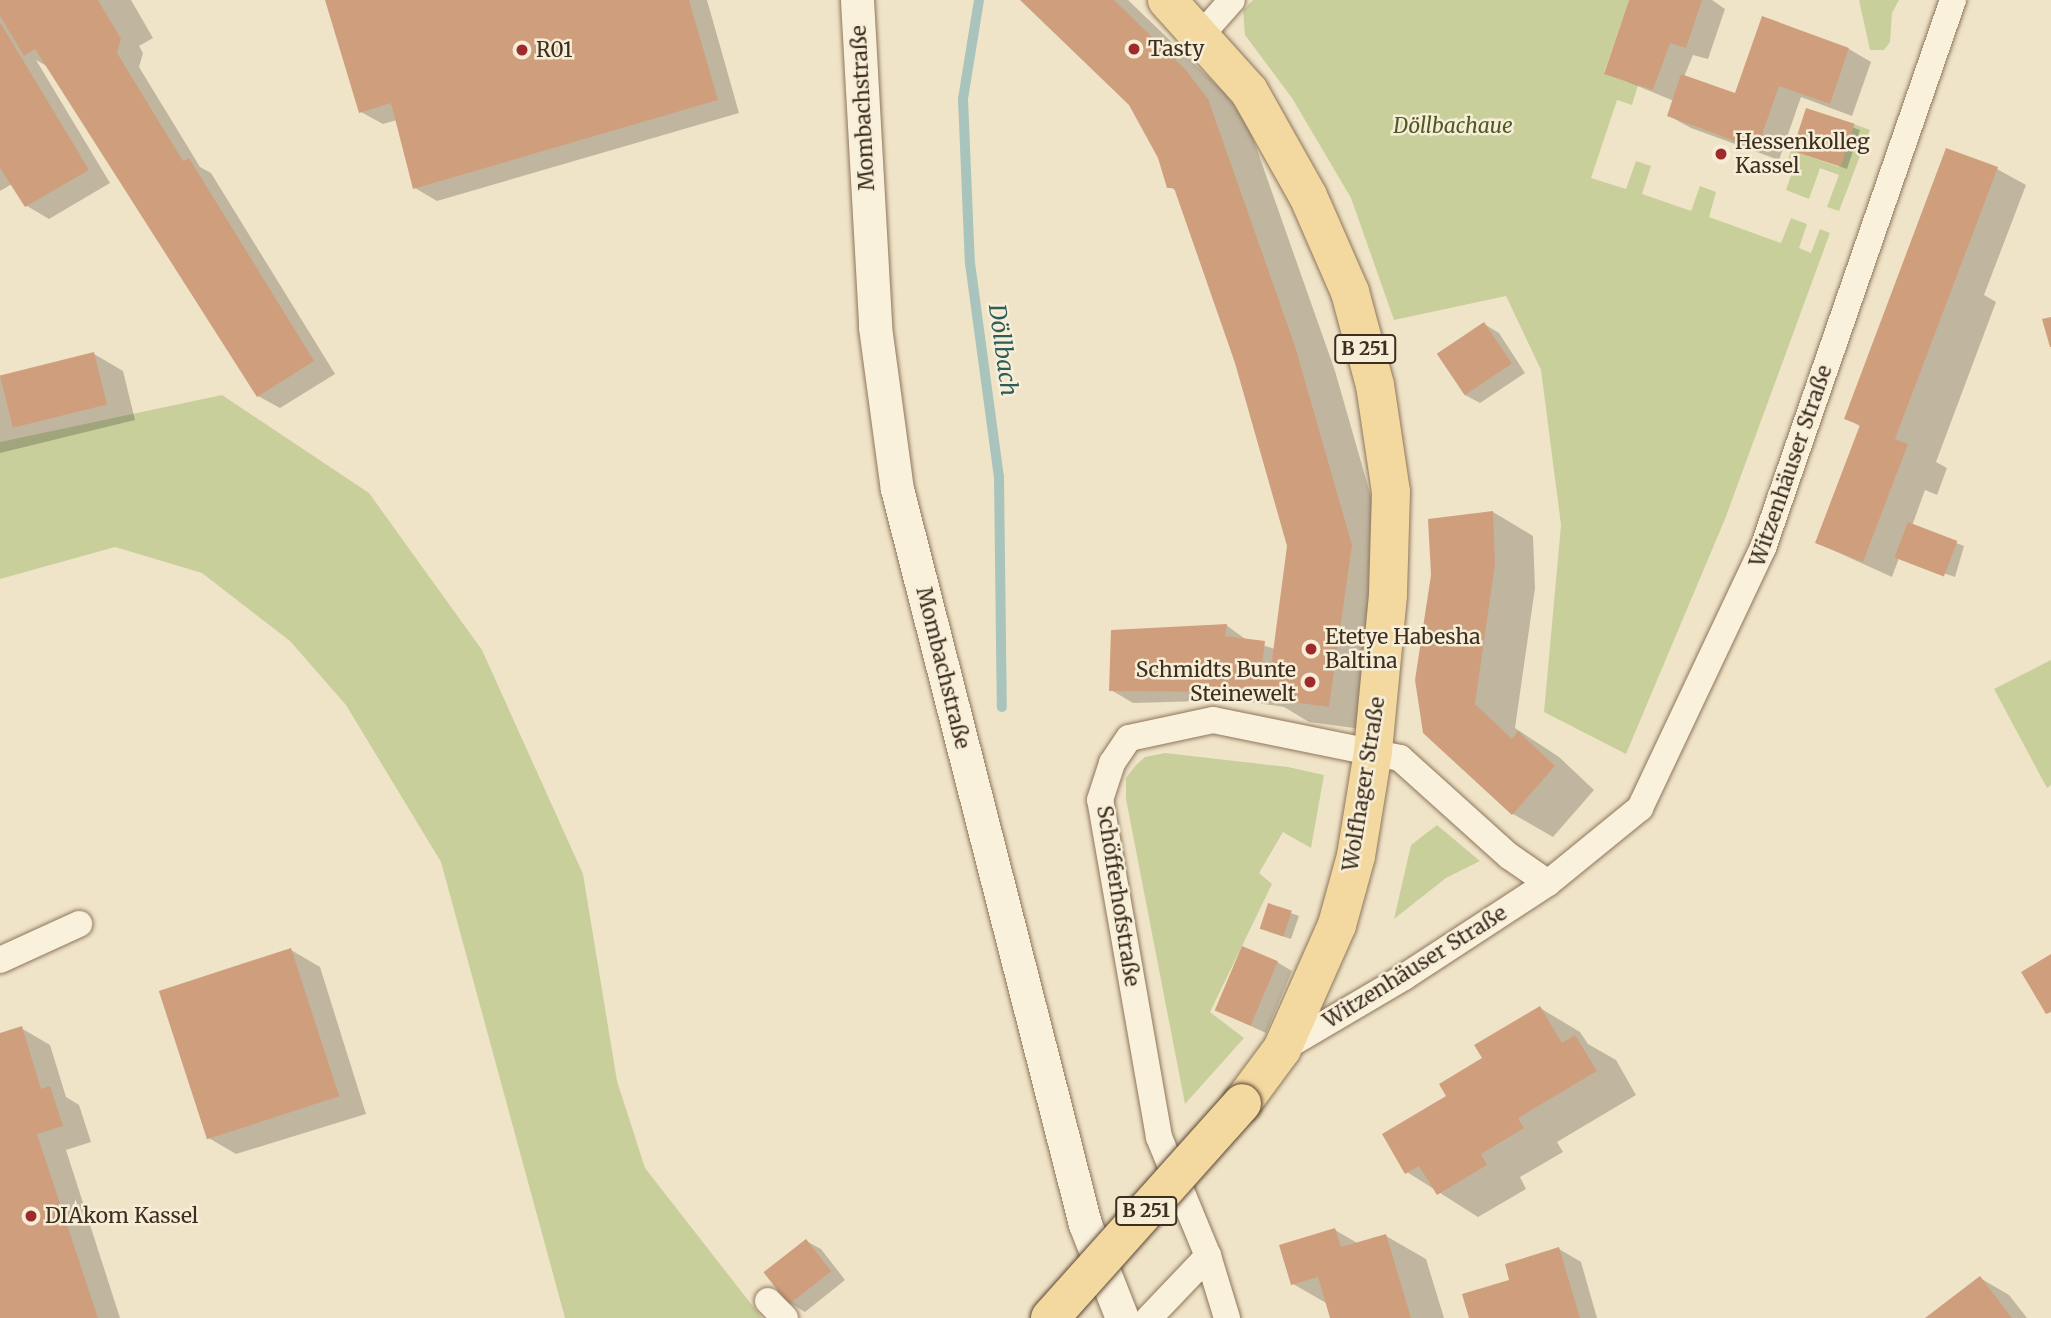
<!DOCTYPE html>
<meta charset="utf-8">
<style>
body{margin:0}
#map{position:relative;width:2051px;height:1318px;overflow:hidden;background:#f0e4c8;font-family:Merriweather,serif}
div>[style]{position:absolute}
.green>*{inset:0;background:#c9cf9b}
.shadow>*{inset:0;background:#0003}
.stream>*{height:10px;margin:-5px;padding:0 5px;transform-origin:5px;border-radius:5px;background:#a9c4bc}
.building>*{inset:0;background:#cf9f7d;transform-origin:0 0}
.roads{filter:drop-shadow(0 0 2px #8d765c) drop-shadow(0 0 2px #8d765c)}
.minor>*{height:26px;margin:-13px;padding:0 13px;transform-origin:13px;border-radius:13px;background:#faf1dc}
.tertiary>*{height:33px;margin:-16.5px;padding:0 16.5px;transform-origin:16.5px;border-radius:16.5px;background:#faf1dc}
.primary>*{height:38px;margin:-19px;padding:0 19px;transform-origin:19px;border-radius:19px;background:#f3d9a0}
.bridges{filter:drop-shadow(0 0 2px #5b4430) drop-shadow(0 0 2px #5b4430)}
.primary-bridge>*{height:38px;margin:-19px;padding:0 19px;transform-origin:19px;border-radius:19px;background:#f3d9a0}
.dots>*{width:19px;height:19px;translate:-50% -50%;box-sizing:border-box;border:4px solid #f7eed8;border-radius:50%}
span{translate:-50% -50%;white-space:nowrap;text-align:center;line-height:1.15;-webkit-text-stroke:5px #f7eed8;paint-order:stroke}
.shield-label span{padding:2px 5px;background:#f7eed8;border:2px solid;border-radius:5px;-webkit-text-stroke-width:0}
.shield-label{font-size:19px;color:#3d2e20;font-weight:700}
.poi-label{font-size:21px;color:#3d2e20}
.left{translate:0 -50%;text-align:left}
.right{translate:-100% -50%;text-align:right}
.street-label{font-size:21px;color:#3d2e20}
.park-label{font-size:21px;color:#4d5a26;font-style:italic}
.water-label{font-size:23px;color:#2f5d5a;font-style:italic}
</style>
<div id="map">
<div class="green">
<i style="clip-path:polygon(1253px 0,1629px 0,1604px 73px,1638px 85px,1632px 105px,1617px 100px,1591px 178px,1626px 189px,1636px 161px,1651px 166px,1642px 194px,1691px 211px,1700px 186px,1716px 192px,1709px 217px,1781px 243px,1791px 218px,1807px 224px,1799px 248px,1811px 253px,1820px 229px,1830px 233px,1725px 519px,1626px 754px,1544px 712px,1561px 525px,1541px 370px,1506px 296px,1394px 320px,1351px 198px,1292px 98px,1245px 35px,1243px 10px)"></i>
<i style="clip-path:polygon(1859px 0,1899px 0,1892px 13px,1890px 42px,1884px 50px,1870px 50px)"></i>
<i style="clip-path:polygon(1854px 124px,1870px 130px,1839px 211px,1827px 207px,1839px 175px,1820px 168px,1809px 199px,1786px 190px,1795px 164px,1788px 160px,1791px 150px,1839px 167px)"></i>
<i style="clip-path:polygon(222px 395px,369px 493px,482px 650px,583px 874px,617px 1081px,645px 1168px,762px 1318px,565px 1318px,441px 862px,346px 705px,290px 641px,202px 573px,115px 547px,0 579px,0 442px)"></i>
<i style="clip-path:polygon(2051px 660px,2051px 785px,2047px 788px,1994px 689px)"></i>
<i style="clip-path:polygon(1165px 753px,1288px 767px,1324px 775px,1311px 848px,1283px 832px,1259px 873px,1272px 884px,1210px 1012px,1244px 1038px,1185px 1104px,1126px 799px,1126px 778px,1136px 765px,1145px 757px)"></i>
<i style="clip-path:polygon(1437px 825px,1480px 861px,1446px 878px,1394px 919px,1411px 845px)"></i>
</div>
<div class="shadow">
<i style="clip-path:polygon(0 0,131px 0,153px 38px,139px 46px,143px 53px,139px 67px,200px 167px,211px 173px,335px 374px,280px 408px,258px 396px,50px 68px,36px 60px,110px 183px,49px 219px,27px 206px,12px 184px,0 191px)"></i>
<i style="clip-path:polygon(327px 0,707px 0,739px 113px,437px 201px,415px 188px,397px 120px,383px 124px,361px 112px)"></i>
<i style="clip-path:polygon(1023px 0,1128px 0,1226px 94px,1248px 124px,1335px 371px,1392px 570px,1369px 730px,1309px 722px,1284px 707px,1239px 700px,1133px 703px,1111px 690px,1226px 625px,1248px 641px,1275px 649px,1289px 546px,1237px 363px,1178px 192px,1168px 186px,1159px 157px,1130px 104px)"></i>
<i style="clip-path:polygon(1631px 0,1712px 0,1725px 9px,1708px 59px,1693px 55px,1684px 77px,1736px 95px,1764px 19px,1849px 49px,1871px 62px,1852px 116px,1801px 97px,1779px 160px,1691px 128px,1669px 116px,1674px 101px,1606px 73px)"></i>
<i style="clip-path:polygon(1807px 110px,1860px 130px,1847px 169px,1800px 153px)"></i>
<i style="clip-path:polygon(1997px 169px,2026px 185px,1984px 295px,1996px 302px,1936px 462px,1947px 468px,1937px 495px,1925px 490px,1912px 526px,1964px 546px,1955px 577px,1899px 558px,1892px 577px,1817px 543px,1861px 427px,1846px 418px)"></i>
<i style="clip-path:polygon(1484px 324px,1499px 333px,1525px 373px,1480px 403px,1465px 395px)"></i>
<i style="clip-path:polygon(94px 354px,123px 371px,135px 420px,0 453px,0 377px)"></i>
<i style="clip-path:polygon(1493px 512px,1533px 536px,1535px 588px,1515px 728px,1559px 757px,1594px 790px,1553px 837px,1513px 814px,1417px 680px)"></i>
<i style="clip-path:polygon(1269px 905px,1299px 916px,1291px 939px,1269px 932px)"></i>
<i style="clip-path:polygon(291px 950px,320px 967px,366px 1114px,236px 1154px,207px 1137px)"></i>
<i style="clip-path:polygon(1277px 962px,1292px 971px,1266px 1033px,1218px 1011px)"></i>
<i style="clip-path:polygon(1540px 1008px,1580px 1032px,1588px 1044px,1616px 1060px,1636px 1095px,1557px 1142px,1563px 1152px,1520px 1177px,1526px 1189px,1478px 1217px,1407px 1172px,1449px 1097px)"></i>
<i style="clip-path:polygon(21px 1028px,50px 1045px,66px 1097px,79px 1105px,91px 1142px,66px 1150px,120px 1318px,0 1318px,0 1035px)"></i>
<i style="clip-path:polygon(1335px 1230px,1359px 1244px,1386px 1236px,1426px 1259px,1444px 1318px,1332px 1318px,1328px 1304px,1293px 1284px)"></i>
<i style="clip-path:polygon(806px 1241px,821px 1249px,845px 1280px,805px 1312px,790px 1303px)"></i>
<i style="clip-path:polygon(1559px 1249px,1581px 1262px,1597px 1318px,1471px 1318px,1512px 1281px)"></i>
<i style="clip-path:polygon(1980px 1278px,2009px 1295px,2027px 1318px,1928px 1318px)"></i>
</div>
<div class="stream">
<i style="left:979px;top:0;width:100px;rotate:99.2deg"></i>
<i style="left:963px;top:99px;width:164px;rotate:87.6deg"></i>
<i style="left:970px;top:263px;width:216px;rotate:82.3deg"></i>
<i style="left:999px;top:477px;width:230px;rotate:89.3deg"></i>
</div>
<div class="building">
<i style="clip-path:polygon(0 0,98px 0,121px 39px,117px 53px,183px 161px,189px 158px,314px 361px,257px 397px,35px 49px,24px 56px,0 16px)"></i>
<i style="clip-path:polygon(325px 0,689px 0,718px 100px,413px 189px,391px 103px,359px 113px)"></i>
<i style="clip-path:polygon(1020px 0,1114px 0,1185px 69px,1208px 99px,1295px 346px,1352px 545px,1329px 707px,1217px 692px,1109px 691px,1111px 630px,1227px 624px,1225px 636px,1265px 641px,1261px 673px,1270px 675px,1287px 546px,1235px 363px,1174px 188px,1167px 188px,1158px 158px,1129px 105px)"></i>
<i style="clip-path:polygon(1629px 0,1702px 0,1686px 48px,1670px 43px,1653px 90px,1604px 74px)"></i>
<i style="clip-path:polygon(1762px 16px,1849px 48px,1830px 104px,1779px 86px,1757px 149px,1667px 116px,1681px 74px,1735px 93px)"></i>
<i style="clip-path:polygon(0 22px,89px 170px,25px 207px,0 168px)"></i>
<i style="left:1806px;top:108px;width:51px;height:45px;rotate:18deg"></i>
<i style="clip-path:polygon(1946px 148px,1998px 167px,1895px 439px,1908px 444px,1863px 562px,1815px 543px,1860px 425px,1844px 419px)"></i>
<i style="clip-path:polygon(2051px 317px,2051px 347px,2050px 347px,2042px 319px)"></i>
<i style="left:1484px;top:322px;width:50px;height:57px;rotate:56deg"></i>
<i style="left:94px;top:352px;width:54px;height:97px;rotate:76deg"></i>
<i style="clip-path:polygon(1493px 511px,1495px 564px,1475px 704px,1512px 739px,1518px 731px,1555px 766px,1512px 815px,1423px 733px,1415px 680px,1431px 575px,1428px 519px)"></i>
<i style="left:1908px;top:522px;width:53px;height:38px;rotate:21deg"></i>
<i style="left:1268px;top:903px;width:25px;height:27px;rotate:18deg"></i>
<i style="left:1242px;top:946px;width:39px;height:70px;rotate:23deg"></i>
<i style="left:291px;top:948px;width:156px;height:139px;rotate:72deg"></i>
<i style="clip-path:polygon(2051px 954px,2051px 1012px,2046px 1014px,2021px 972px)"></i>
<i style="clip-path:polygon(1540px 1006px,1562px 1043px,1575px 1035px,1597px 1071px,1518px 1118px,1524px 1128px,1481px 1154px,1487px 1165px,1437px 1195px,1419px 1166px,1405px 1174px,1382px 1134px,1446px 1096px,1439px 1084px,1482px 1058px,1474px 1045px)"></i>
<i style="clip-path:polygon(22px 1026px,41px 1089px,50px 1086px,63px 1126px,37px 1134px,98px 1318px,0 1318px,0 1033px)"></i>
<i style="clip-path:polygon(1335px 1228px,1341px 1247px,1386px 1234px,1411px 1318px,1330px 1318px,1318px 1277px,1291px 1285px,1279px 1245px)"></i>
<i style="left:806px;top:1239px;width:41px;height:54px;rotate:52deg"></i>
<i style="clip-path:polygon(1559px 1247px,1580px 1318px,1469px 1318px,1462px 1294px,1509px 1280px,1505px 1264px)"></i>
<i style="clip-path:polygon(1980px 1276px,2012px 1318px,1925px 1318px)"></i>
</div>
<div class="roads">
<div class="minor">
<i style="left:1202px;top:34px;width:45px;rotate:-48.6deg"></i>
<i style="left:0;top:960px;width:87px;rotate:-24.5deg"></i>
<i style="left:1282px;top:1049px;width:142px;rotate:-30.5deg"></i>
<i style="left:1404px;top:977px;width:172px;rotate:-33.1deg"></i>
<i style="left:1548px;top:883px;width:119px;rotate:-39.2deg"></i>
<i style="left:1640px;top:808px;width:288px;rotate:-64.7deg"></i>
<i style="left:1763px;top:548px;width:580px;rotate:-70.88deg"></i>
<i style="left:768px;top:1301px;width:24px;rotate:45deg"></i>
<i style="left:1149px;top:1318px;width:86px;rotate:-46.4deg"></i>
<i style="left:1227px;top:1318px;width:65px;rotate:-107deg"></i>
<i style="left:1208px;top:1256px;width:129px;rotate:-112.4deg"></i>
<i style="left:1159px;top:1137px;width:342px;rotate:-99.9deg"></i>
<i style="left:1100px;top:800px;width:39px;rotate:-72deg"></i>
<i style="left:1112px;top:763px;width:30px;rotate:-56deg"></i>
<i style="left:1129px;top:738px;width:86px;rotate:-12.1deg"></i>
<i style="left:1213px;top:720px;width:191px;rotate:11.5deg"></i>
<i style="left:1400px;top:758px;width:147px;rotate:42deg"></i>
<i style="left:1509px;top:856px;width:47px;rotate:34.7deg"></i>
</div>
<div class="tertiary">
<i style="left:857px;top:0;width:327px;rotate:86.8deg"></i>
<i style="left:875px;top:327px;width:163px;rotate:82.3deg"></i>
<i style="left:897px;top:489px;width:759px;rotate:75.65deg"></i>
<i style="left:1085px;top:1224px;width:101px;rotate:68.5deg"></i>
</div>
<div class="primary">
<i style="left:1167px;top:0;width:122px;rotate:48deg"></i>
<i style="left:1249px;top:91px;width:120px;rotate:60.7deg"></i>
<i style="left:1308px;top:196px;width:105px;rotate:66.4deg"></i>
<i style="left:1350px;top:292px;width:96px;rotate:75deg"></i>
<i style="left:1375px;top:385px;width:108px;rotate:81.5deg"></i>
<i style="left:1391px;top:492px;width:103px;rotate:91.7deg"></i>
<i style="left:1388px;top:595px;width:158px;rotate:95.5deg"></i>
<i style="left:1373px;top:752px;width:105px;rotate:99.3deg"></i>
<i style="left:1356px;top:856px;width:72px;rotate:105.4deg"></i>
<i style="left:1337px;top:925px;width:136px;rotate:113.9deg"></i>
<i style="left:1282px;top:1049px;width:67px;rotate:126.5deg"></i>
</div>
</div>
<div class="bridges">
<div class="primary-bridge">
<i style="left:1050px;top:1318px;width:288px;rotate:-48.2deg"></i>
</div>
</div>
<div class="dots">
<i style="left:1134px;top:49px;background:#9e2a2b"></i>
<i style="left:522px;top:50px;background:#9e2a2b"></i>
<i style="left:1721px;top:154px;background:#9e2a2b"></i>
<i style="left:1311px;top:649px;background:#9e2a2b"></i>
<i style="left:1310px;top:682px;background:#9e2a2b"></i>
<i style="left:31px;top:1216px;background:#9e2a2b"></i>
</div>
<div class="shield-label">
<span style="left:1365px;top:349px">B 251</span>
<span style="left:1146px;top:1211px">B 251</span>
</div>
<div class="poi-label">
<span class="left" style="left:1148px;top:49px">Tasty</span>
<span class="left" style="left:536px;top:50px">R01</span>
<span class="left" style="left:1735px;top:154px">Hessenkolleg<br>Kassel</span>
<span class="left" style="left:1325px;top:649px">Etetye Habesha<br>Baltina</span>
<span class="right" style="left:1296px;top:682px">Schmidts Bunte<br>Steinewelt</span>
<span class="left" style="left:45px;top:1216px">DIAkom Kassel</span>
</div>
<div class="street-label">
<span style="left:863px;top:108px;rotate:-93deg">Mombachstraße</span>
<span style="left:1791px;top:466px;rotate:-71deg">Witzenhäuser Straße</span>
<span style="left:943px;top:668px;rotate:76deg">Mombachstraße</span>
<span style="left:1364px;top:784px;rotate:-81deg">Wolfhager Straße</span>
<span style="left:1118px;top:896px;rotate:81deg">Schöfferhofstraße</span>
<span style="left:1415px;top:967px;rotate:-32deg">Witzenhäuser Straße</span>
</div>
<div class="park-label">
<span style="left:1453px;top:126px">Döllbachaue</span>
</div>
<div class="water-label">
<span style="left:1003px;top:350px;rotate:82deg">Döllbach</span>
</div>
</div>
